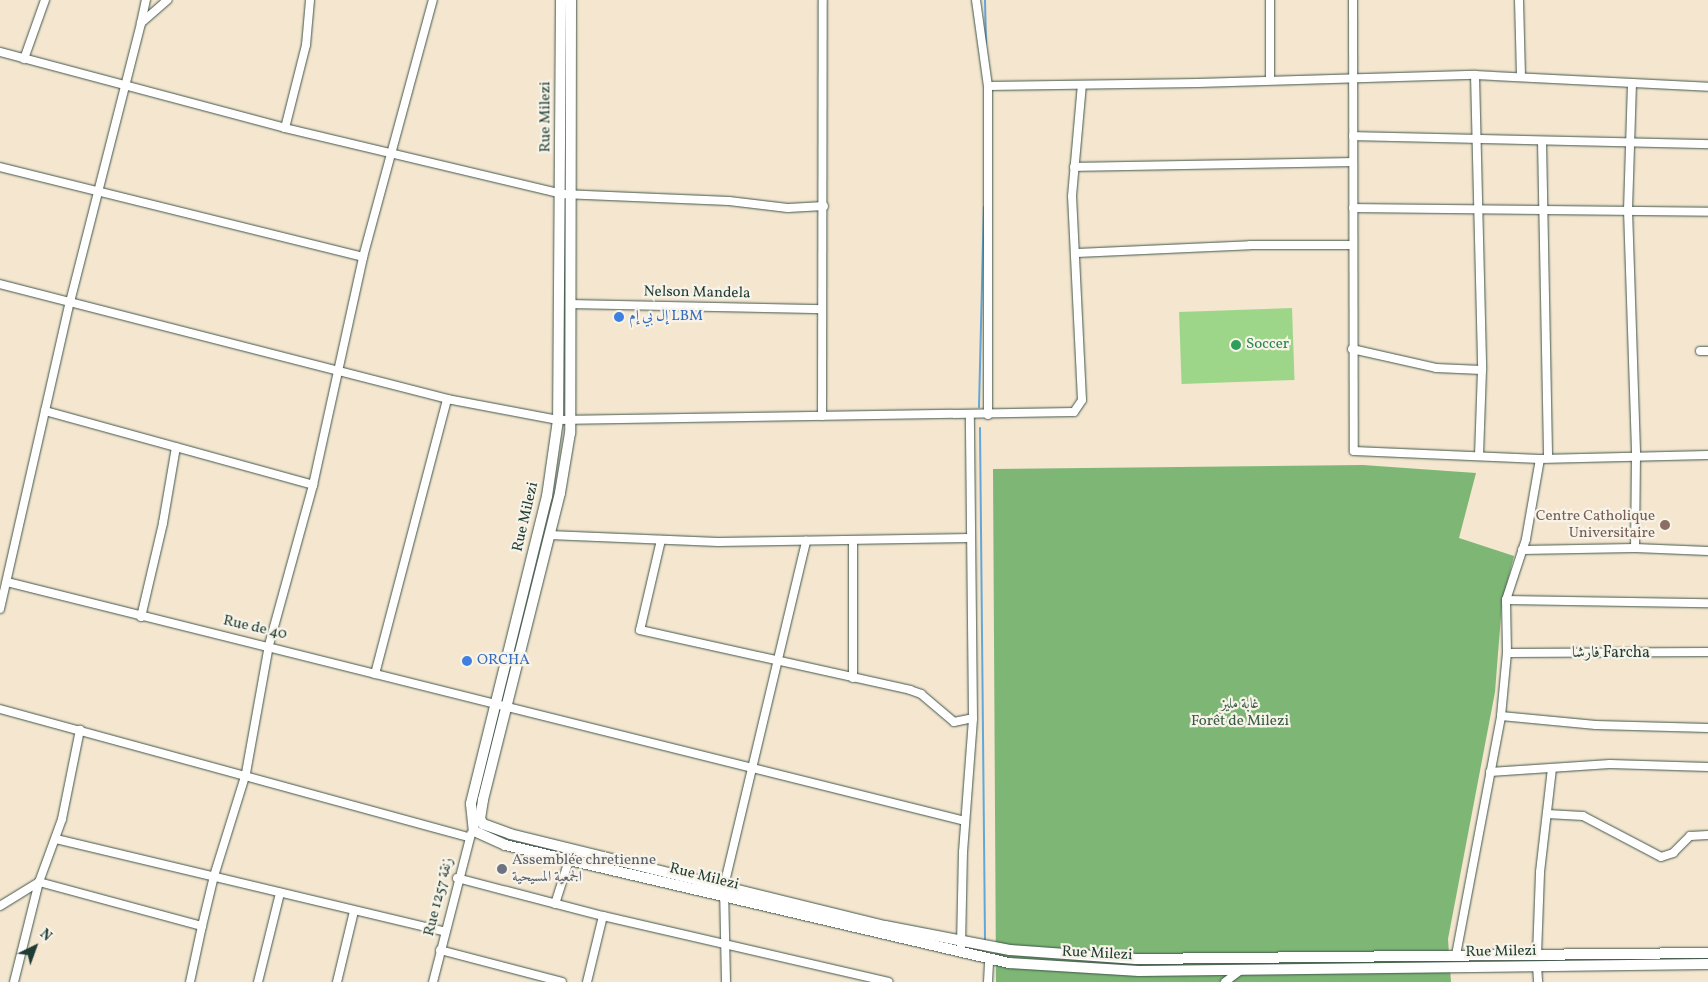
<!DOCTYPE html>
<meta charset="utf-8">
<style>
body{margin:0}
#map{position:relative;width:1708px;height:982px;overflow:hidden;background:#f4e6cf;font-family:Vollkorn,Amiri,serif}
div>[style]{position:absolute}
.green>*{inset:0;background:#9ed689;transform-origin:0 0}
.forest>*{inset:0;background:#7eb775}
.stream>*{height:2px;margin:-1px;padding:0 1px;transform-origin:1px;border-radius:1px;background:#62a7d8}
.roads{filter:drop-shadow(0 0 1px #3f564b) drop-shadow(0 0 1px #3f564b)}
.minor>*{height:8px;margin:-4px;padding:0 4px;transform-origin:4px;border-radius:4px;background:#fff}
.tertiary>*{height:10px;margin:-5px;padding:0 5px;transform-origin:5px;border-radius:5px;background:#fff}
.dots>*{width:14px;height:14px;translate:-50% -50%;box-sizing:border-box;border:2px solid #f7f3e8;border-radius:50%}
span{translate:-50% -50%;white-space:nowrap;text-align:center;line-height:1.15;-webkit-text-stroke:4.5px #f7f3e8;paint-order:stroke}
.street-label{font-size:15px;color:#1f3d34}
.shop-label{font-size:15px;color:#366cbe}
.left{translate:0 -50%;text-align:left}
.leisure-label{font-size:15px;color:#27864d}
.education-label{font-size:15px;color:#785e54}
.right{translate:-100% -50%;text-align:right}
.park-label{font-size:15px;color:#385c45}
.worship-label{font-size:15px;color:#5b616d}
.neighbourhood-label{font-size:16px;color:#1f3d34}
.north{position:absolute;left:10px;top:922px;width:50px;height:50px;-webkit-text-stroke:4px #f7f3e8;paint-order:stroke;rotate:42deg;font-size:14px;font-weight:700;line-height:20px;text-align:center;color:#1f3d34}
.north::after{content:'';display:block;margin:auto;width:18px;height:22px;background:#1f3d34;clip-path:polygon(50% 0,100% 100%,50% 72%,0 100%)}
</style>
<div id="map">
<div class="green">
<i style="left:1292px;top:308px;width:72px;height:113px;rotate:88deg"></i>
</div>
<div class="forest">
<i style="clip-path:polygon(1363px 465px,1476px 473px,1459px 538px,1514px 556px,1502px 603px,1495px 692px,1448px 939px,1451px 982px,996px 982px,993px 469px)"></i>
</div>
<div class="stream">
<i style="left:985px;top:0;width:43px;rotate:88.7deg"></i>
<i style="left:979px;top:407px;width:200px;rotate:-88.6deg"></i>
<i style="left:980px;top:428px;width:513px;rotate:89.44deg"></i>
</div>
<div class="roads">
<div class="minor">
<i style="left:976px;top:0;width:87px;rotate:82.1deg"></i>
<i style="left:988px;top:86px;width:329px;rotate:90deg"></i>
<i style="left:1353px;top:0;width:451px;rotate:89.9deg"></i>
<i style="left:1354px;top:451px;width:186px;rotate:2.5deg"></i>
<i style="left:1540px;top:459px;width:168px;rotate:-1.4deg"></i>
<i style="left:1519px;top:0;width:77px;rotate:88.5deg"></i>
<i style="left:141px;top:23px;width:24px;rotate:-78deg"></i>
<i style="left:0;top:52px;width:295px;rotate:14.9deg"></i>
<i style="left:285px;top:128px;width:285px;rotate:13.4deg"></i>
<i style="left:562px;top:194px;width:167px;rotate:2.4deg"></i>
<i style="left:729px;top:201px;width:59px;rotate:6.8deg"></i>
<i style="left:788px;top:208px;width:36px;rotate:-3deg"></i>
<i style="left:24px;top:59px;width:63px;rotate:-70.4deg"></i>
<i style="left:1475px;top:75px;width:295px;rotate:88.6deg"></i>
<i style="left:1482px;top:370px;width:86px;rotate:92deg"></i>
<i style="left:1270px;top:80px;width:80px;rotate:-90deg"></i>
<i style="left:1632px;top:83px;width:127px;rotate:91.8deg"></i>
<i style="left:1628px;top:210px;width:245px;rotate:88.1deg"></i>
<i style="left:1636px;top:455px;width:93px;rotate:90.6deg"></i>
<i style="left:988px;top:86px;width:210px;rotate:-0.8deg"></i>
<i style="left:1198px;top:83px;width:277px;rotate:-1.7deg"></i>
<i style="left:1475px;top:75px;width:233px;rotate:2.9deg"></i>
<i style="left:285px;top:128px;width:86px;rotate:-75.8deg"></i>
<i style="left:306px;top:45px;width:45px;rotate:-84.9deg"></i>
<i style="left:1353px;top:136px;width:355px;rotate:1.3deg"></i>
<i style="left:1542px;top:141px;width:317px;rotate:88.9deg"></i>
<i style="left:0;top:167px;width:374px;rotate:13.9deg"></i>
<i style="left:1074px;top:167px;width:277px;rotate:-1deg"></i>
<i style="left:1353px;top:208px;width:355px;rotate:0.6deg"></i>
<i style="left:1077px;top:253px;width:173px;rotate:-2.6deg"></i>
<i style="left:1250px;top:245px;width:103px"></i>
<i style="left:0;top:284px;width:462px;rotate:14.4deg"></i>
<i style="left:447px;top:399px;width:113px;rotate:10.7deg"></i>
<i style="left:558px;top:420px;width:516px;rotate:-0.89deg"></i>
<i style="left:1074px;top:412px;width:14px;rotate:-56deg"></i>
<i style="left:1082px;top:400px;width:204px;rotate:-92.8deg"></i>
<i style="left:1072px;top:196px;width:111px;rotate:-84.9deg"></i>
<i style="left:573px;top:304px;width:248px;rotate:1.2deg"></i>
<i style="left:1352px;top:349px;width:86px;rotate:12.7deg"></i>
<i style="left:1436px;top:368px;width:46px;rotate:2.5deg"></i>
<i style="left:1700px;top:351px;width:8px"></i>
<i style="left:45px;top:411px;width:278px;rotate:15.4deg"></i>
<i style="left:822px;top:416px;width:416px;rotate:-89.9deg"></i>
<i style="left:549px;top:535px;width:169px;rotate:2.4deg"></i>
<i style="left:718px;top:542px;width:253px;rotate:-0.9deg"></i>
<i style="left:661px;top:540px;width:92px;rotate:103.1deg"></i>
<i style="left:640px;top:630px;width:277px;rotate:12.5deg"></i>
<i style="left:910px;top:690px;width:12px;rotate:20deg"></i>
<i style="left:921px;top:694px;width:43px;rotate:40.3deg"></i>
<i style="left:954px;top:722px;width:19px;rotate:-12deg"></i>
<i style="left:1522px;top:550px;width:113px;rotate:-1deg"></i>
<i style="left:1635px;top:548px;width:73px;rotate:2.4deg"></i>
<i style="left:7px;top:582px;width:987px;rotate:14.01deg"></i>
<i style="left:1506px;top:600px;width:202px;rotate:0.9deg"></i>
<i style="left:0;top:609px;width:315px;rotate:-77.2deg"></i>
<i style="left:70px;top:302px;width:288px;rotate:-75.7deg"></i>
<i style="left:141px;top:23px;width:35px;rotate:-41deg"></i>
<i style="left:141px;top:617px;width:97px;rotate:-76.8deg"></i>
<i style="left:163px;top:523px;width:77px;rotate:-80.3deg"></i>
<i style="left:1507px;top:653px;width:201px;rotate:-0.3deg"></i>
<i style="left:375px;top:674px;width:284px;rotate:-75.3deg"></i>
<i style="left:853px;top:678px;width:137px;rotate:-90deg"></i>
<i style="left:0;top:709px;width:486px;rotate:15.3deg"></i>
<i style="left:1501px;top:716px;width:95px;rotate:5.4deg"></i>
<i style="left:1596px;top:725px;width:112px;rotate:1.5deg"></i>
<i style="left:1490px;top:772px;width:120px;rotate:-3.8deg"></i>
<i style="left:1610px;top:764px;width:98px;rotate:1.8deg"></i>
<i style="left:1547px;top:814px;width:36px;rotate:3deg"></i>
<i style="left:1583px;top:816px;width:88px;rotate:27.7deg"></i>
<i style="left:1661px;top:857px;width:13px;rotate:-18deg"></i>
<i style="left:1673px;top:853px;width:24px;rotate:-45deg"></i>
<i style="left:1690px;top:836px;width:18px;rotate:-3deg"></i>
<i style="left:56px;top:839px;width:400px;rotate:13.4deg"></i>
<i style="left:457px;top:878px;width:151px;rotate:14.6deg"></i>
<i style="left:603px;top:916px;width:293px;rotate:13deg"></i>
<i style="left:555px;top:904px;width:46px;rotate:-72.3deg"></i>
<i style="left:0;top:906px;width:46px;rotate:-31.6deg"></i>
<i style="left:39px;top:882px;width:169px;rotate:15.1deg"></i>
<i style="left:202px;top:926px;width:51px;rotate:-76.5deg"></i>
<i style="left:214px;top:876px;width:108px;rotate:-72.7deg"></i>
<i style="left:246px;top:773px;width:130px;rotate:-79.8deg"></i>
<i style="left:269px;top:645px;width:166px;rotate:-74.6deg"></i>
<i style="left:313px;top:485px;width:233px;rotate:-77.6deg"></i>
<i style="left:363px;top:257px;width:266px;rotate:-74.8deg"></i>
<i style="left:961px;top:946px;width:94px;rotate:-88.8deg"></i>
<i style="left:963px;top:852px;width:134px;rotate:-85.7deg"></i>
<i style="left:973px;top:718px;width:302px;rotate:-90.6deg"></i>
<i style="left:440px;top:950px;width:126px;rotate:14.7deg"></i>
<i style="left:1456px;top:955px;width:243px;rotate:-79.3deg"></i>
<i style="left:1501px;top:716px;width:63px;rotate:-84.6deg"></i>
<i style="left:1507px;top:653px;width:53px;rotate:-91.1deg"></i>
<i style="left:1506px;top:600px;width:64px;rotate:-71.8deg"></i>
<i style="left:1526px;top:539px;width:81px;rotate:-80.1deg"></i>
<i style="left:1537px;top:955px;width:83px;rotate:-87.9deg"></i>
<i style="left:1540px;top:872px;width:104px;rotate:-83.4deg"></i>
<i style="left:1537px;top:966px;width:16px;rotate:86deg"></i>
<i style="left:14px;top:982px;width:103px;rotate:-76deg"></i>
<i style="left:39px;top:882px;width:67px;rotate:-69.9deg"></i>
<i style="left:62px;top:819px;width:91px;rotate:-78.6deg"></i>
<i style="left:190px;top:982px;width:57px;rotate:-77.9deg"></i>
<i style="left:258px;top:982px;width:92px;rotate:-76.1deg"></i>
<i style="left:337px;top:982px;width:73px;rotate:-76.5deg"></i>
<i style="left:433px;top:982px;width:153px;rotate:-75.6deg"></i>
<i style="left:587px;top:982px;width:68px;rotate:-76.4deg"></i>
<i style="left:726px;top:982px;width:96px;rotate:-91.2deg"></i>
<i style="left:724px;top:886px;width:355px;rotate:-76.6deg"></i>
<i style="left:988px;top:982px;width:22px;rotate:-87deg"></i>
<i style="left:1225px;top:982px;width:20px;rotate:-37deg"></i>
</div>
<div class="tertiary">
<i style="left:561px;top:0;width:420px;rotate:90.4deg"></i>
<i style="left:558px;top:420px;width:77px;rotate:98.2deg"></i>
<i style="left:547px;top:496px;width:317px;rotate:103.9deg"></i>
<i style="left:471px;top:804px;width:27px;rotate:84deg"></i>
<i style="left:474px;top:831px;width:34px;rotate:24deg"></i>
<i style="left:505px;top:845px;width:518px;rotate:13.18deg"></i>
<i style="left:1009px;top:963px;width:130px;rotate:3.5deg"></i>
<i style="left:1139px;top:971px;width:569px;rotate:-0.7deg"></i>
<i style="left:571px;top:0;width:433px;rotate:90.1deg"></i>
<i style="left:570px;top:433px;width:61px;rotate:99.5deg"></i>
<i style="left:560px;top:493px;width:317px;rotate:104.1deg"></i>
<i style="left:483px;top:800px;width:19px;rotate:99deg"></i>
<i style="left:480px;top:819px;width:6px;rotate:59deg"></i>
<i style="left:483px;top:824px;width:29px;rotate:20deg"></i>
<i style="left:510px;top:834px;width:386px;rotate:13.8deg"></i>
<i style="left:885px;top:926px;width:127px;rotate:10.9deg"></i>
<i style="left:1010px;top:950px;width:126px;rotate:4.1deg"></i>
<i style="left:1136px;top:959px;width:572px;rotate:-0.6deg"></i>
</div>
</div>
<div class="dots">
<i style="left:619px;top:317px;background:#3f7fe0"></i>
<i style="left:1236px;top:345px;background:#2e9e5b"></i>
<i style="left:1665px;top:525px;background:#8d6e63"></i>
<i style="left:467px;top:661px;background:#3f7fe0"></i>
<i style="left:502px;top:869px;background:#6b7280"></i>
</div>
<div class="street-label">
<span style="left:546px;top:117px;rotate:-90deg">Rue Milezi</span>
<span style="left:697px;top:293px;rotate:1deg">Nelson Mandela</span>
<span style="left:526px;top:517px;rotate:-77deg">Rue Milezi</span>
<span style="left:255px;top:628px;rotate:13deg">Rue de 40</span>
<span style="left:704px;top:877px;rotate:14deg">Rue Milezi</span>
<span style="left:439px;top:897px;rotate:-76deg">Rue 1257 زنقة</span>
<span style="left:1501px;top:952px;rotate:-1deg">Rue Milezi</span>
<span style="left:1097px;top:954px;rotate:3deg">Rue Milezi</span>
</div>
<div class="shop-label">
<span class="left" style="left:629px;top:317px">إل بي إم LBM</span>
<span class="left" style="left:477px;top:661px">ORCHA</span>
</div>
<div class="leisure-label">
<span class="left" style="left:1246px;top:345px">Soccer</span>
</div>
<div class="education-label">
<span class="right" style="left:1655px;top:525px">Centre Catholique<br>Universitaire</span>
</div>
<div class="park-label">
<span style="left:1240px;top:713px">غابة مليز<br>Forêt de Milezi</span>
</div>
<div class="worship-label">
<span class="left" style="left:512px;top:869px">Assemblée chretienne<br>الجمعية المسيحية</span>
</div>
<div class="neighbourhood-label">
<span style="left:1611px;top:653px">فارشا Farcha</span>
</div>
<div class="north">N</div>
</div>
